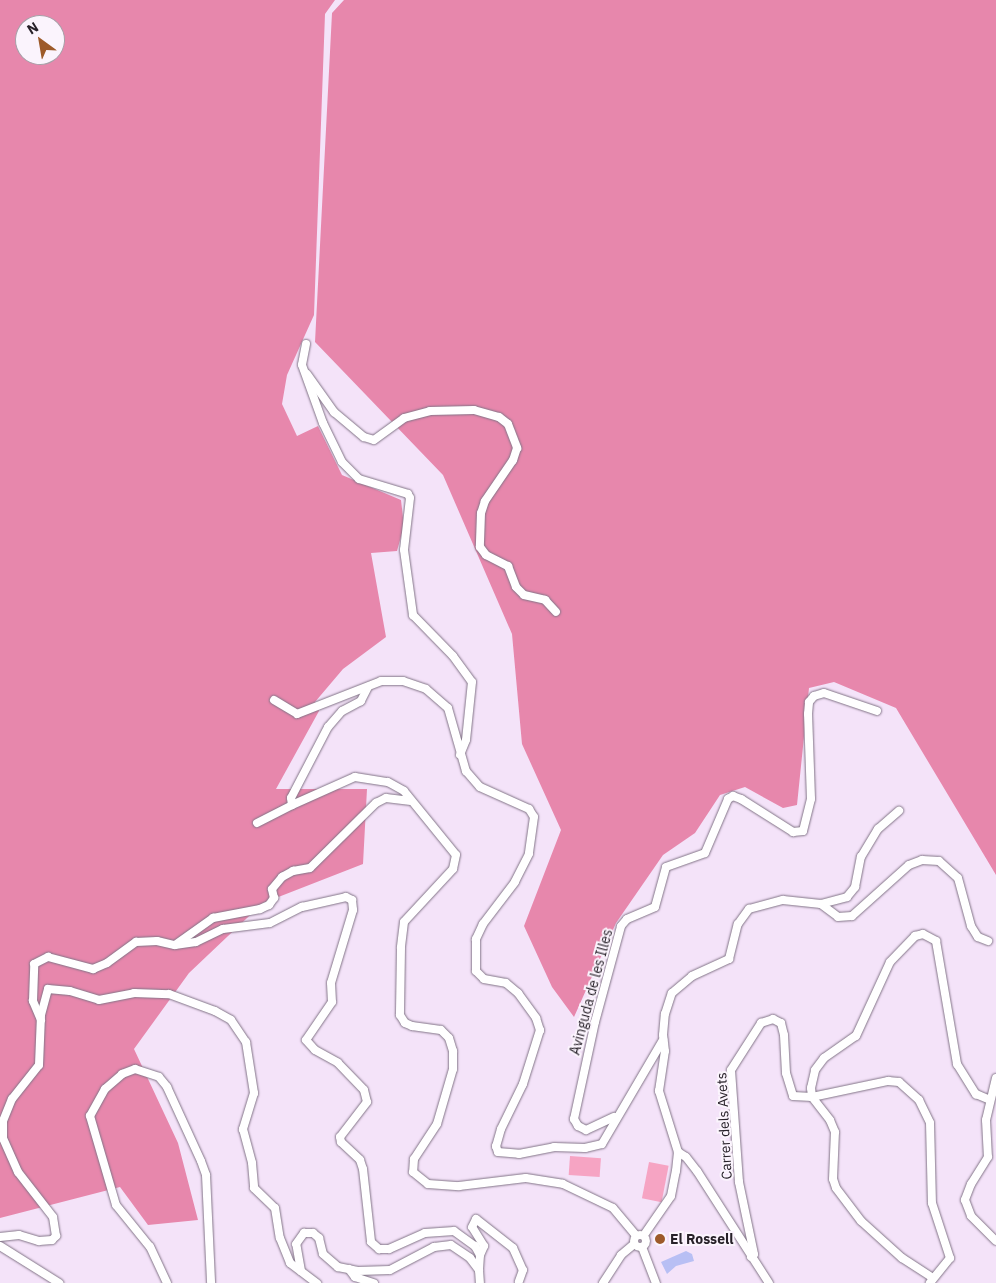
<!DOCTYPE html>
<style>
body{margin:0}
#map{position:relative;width:996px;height:1283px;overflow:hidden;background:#f4e3f9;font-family:"IBM Plex Sans",sans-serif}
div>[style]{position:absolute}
.green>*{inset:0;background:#f6a4c3;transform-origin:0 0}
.forest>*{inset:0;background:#e787ac}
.water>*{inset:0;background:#b8bff4}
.roads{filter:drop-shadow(0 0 1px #827487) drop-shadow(0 0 1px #827487)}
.street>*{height:8px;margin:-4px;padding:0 4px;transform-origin:4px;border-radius:4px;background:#fff}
.street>.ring{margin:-4px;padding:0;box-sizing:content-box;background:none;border:8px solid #fff;border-radius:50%}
.dots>*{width:14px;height:14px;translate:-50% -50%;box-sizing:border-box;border:2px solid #fbf4fd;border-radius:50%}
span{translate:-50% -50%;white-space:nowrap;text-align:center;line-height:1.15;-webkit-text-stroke:4px #fbf4fd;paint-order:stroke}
.street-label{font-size:14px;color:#272129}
.poi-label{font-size:14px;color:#272129;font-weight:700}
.left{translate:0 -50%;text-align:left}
.north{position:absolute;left:15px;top:15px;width:50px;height:50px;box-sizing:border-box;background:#fbf4fd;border:1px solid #a6a0a8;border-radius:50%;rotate:328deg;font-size:14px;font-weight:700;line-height:20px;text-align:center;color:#272129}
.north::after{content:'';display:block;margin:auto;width:18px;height:22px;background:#9d5a2a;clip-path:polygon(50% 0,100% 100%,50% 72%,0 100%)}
</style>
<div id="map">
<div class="green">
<i style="left:570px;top:1156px;width:31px;height:19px;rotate:4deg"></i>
<i style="left:649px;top:1162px;width:20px;height:37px;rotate:11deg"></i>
</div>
<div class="forest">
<i style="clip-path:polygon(evenodd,0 0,335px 0,325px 14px,314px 315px,287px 375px,282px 404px,297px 436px,318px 426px,342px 475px,401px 500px,404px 526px,397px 551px,371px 553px,386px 637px,343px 669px,315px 702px,319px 711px,276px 789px,367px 789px,363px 864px,263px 903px,189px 973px,134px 1049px,178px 1143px,198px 1220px,148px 1225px,120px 1187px,0 1218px,0 0,25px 25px,55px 25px,55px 55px,25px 55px,25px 25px)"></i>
<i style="clip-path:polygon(344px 0,996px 0,996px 875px,896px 708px,834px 682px,809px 688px,797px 805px,783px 808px,745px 787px,720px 795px,695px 833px,663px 855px,616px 923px,574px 1017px,552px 987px,524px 926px,561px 830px,522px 744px,512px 634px,443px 475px,315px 342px,332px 13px)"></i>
</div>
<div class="water">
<i style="clip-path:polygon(686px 1251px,692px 1254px,694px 1261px,676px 1266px,667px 1274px,661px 1262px)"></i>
</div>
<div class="roads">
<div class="street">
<i style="left:306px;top:344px;width:21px;rotate:101deg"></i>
<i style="left:302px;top:365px;width:62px;rotate:70.1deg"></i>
<i style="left:323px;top:423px;width:43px;rotate:64deg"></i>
<i style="left:342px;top:462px;width:24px;rotate:45deg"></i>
<i style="left:359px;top:479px;width:51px;rotate:17deg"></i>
<i style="left:408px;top:494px;width:4px;rotate:63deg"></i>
<i style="left:410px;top:498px;width:52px;rotate:96.6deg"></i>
<i style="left:404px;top:550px;width:66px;rotate:82.1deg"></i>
<i style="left:413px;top:615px;width:57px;rotate:45.7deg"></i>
<i style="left:453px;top:656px;width:32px;rotate:54deg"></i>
<i style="left:472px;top:682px;width:58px;rotate:95.9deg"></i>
<i style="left:466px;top:740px;width:16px;rotate:112deg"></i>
<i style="left:307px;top:374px;width:47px;rotate:54.6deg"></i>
<i style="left:334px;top:412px;width:39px;rotate:40deg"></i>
<i style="left:364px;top:437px;width:10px;rotate:17deg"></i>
<i style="left:374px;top:440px;width:37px;rotate:-36deg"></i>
<i style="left:404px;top:418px;width:27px;rotate:-15deg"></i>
<i style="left:430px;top:411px;width:44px;rotate:-1.3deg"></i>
<i style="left:474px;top:410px;width:26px;rotate:16deg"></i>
<i style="left:499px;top:417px;width:11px;rotate:38deg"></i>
<i style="left:508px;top:424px;width:26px;rotate:69deg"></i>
<i style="left:517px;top:448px;width:13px;rotate:108deg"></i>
<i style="left:513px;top:460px;width:50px;rotate:124.3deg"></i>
<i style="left:485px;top:501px;width:13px;rotate:108deg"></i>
<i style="left:481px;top:513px;width:34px;rotate:92deg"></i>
<i style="left:480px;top:547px;width:10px;rotate:53deg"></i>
<i style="left:486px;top:555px;width:25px;rotate:27deg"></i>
<i style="left:508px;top:566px;width:22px;rotate:69deg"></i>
<i style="left:516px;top:587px;width:11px;rotate:45deg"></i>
<i style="left:524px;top:595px;width:22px;rotate:13deg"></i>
<i style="left:545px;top:600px;width:16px;rotate:47deg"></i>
<i style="left:368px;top:687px;width:16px;rotate:117deg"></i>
<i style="left:361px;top:701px;width:21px;rotate:152deg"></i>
<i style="left:342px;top:711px;width:21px;rotate:131deg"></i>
<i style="left:328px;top:727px;width:80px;rotate:117.5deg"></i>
<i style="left:291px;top:798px;width:7px;rotate:82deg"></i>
<i style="left:292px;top:805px;width:69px;rotate:-24deg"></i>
<i style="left:355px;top:777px;width:33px;rotate:9deg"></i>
<i style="left:388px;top:782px;width:18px;rotate:29deg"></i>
<i style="left:404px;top:791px;width:82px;rotate:50.9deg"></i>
<i style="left:456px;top:855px;width:14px;rotate:102deg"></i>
<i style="left:453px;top:869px;width:72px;rotate:132.8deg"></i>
<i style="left:404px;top:922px;width:26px;rotate:97deg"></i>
<i style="left:401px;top:948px;width:67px;rotate:90.9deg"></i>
<i style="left:400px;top:1015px;width:9px;rotate:58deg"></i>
<i style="left:405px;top:1023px;width:8px;rotate:23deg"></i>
<i style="left:412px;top:1026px;width:29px;rotate:8deg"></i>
<i style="left:441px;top:1030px;width:11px;rotate:45deg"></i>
<i style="left:449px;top:1038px;width:14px;rotate:73deg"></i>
<i style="left:453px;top:1051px;width:18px;rotate:90deg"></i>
<i style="left:453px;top:1069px;width:57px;rotate:106.2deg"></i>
<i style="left:437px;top:1124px;width:42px;rotate:123.3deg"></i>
<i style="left:414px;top:1159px;width:13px;rotate:94deg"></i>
<i style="left:413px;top:1172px;width:19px;rotate:39deg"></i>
<i style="left:428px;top:1184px;width:31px;rotate:4deg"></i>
<i style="left:459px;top:1186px;width:67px;rotate:-6.8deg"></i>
<i style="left:526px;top:1178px;width:37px;rotate:9deg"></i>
<i style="left:563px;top:1184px;width:55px;rotate:25.6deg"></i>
<i style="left:613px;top:1208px;width:35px;rotate:50deg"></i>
<i style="left:274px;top:700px;width:27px;rotate:31deg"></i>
<i style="left:297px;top:714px;width:90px;rotate:-21.4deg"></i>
<i style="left:381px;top:681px;width:22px"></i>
<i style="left:403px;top:681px;width:24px;rotate:19deg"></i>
<i style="left:426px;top:689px;width:29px;rotate:41deg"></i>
<i style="left:448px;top:708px;width:66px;rotate:74.1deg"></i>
<i style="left:466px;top:771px;width:21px;rotate:49deg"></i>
<i style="left:480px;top:787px;width:54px;rotate:24.2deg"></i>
<i style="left:529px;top:809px;width:9px;rotate:58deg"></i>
<i style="left:534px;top:817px;width:37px;rotate:98deg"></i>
<i style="left:529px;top:854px;width:31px;rotate:117deg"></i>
<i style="left:515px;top:882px;width:53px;rotate:127.3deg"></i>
<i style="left:483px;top:924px;width:17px;rotate:115deg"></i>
<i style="left:476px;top:939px;width:32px;rotate:90deg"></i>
<i style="left:476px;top:971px;width:11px;rotate:45deg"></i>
<i style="left:484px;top:979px;width:22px;rotate:10deg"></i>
<i style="left:506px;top:983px;width:16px;rotate:40deg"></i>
<i style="left:518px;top:993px;width:31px;rotate:54deg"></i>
<i style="left:536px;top:1018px;width:13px;rotate:72deg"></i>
<i style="left:540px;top:1030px;width:57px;rotate:107.5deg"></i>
<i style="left:523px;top:1084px;width:50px;rotate:116.1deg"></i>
<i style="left:501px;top:1129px;width:18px;rotate:106deg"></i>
<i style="left:496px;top:1146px;width:6px;rotate:72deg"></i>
<i style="left:498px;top:1152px;width:21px;rotate:5deg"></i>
<i style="left:519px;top:1154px;width:36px;rotate:-11deg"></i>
<i style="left:554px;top:1147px;width:31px;rotate:2deg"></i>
<i style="left:585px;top:1148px;width:17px;rotate:-13deg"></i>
<i style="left:602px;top:1144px;width:121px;rotate:-59.6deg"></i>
<i style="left:257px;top:823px;width:39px;rotate:-27deg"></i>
<i style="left:821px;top:904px;width:21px;rotate:37deg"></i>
<i style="left:838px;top:917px;width:14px;rotate:-4deg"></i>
<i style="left:852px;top:916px;width:76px;rotate:-41.8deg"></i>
<i style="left:909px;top:865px;width:14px;rotate:-21deg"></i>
<i style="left:922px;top:860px;width:17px;rotate:3deg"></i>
<i style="left:939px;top:861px;width:25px;rotate:42deg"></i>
<i style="left:958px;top:878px;width:50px;rotate:74.8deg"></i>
<i style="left:971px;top:926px;width:13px;rotate:58deg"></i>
<i style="left:978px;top:937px;width:11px;rotate:22deg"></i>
<i style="left:175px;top:945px;width:21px;rotate:-8deg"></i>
<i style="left:196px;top:942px;width:30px;rotate:-26deg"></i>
<i style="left:223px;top:929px;width:47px;rotate:-7.3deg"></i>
<i style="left:270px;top:923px;width:36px;rotate:-27deg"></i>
<i style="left:302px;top:907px;width:45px;rotate:-12.8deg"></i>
<i style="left:346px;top:897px;width:7px;rotate:27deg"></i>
<i style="left:352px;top:900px;width:10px;rotate:84deg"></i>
<i style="left:353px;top:910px;width:76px;rotate:106.8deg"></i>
<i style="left:331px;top:983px;width:19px;rotate:87deg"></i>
<i style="left:332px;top:1002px;width:46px;rotate:124.4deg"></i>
<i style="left:306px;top:1040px;width:13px;rotate:48deg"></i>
<i style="left:315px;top:1050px;width:26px;rotate:29deg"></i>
<i style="left:338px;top:1063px;width:37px;rotate:46deg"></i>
<i style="left:364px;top:1090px;width:12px;rotate:76deg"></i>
<i style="left:367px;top:1102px;width:44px;rotate:127.6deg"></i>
<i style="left:340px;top:1137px;width:5px;rotate:79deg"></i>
<i style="left:341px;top:1142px;width:26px;rotate:43deg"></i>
<i style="left:360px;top:1160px;width:9px;rotate:72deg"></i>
<i style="left:363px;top:1169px;width:73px;rotate:83.7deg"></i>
<i style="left:371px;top:1242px;width:11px;rotate:41deg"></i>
<i style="left:379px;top:1249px;width:10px"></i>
<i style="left:389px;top:1249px;width:39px;rotate:-24deg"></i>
<i style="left:425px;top:1233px;width:29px;rotate:-4deg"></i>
<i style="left:454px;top:1231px;width:26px;rotate:36deg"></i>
<i style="left:475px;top:1246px;width:10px;rotate:61deg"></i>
<i style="left:480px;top:1255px;width:15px;rotate:94deg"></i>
<i style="left:41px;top:1020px;width:21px;rotate:-113deg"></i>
<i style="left:33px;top:1001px;width:37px;rotate:-88deg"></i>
<i style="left:34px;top:964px;width:16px;rotate:-27deg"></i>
<i style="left:48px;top:957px;width:47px;rotate:14.9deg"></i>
<i style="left:93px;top:969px;width:15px;rotate:-23deg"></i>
<i style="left:107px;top:963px;width:36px;rotate:-36deg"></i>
<i style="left:136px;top:942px;width:21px;rotate:-3deg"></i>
<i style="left:157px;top:941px;width:18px;rotate:13deg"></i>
<i style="left:175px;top:945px;width:47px;rotate:-35.4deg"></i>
<i style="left:213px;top:918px;width:48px;rotate:-10.8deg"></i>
<i style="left:260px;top:909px;width:10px;rotate:-24deg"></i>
<i style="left:269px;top:905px;width:9px;rotate:-54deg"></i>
<i style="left:274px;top:898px;width:9px;rotate:-103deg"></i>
<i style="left:272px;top:889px;width:16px;rotate:-50deg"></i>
<i style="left:282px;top:877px;width:13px;rotate:-29deg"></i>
<i style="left:293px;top:871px;width:17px;rotate:-10deg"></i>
<i style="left:310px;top:868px;width:93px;rotate:-44.6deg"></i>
<i style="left:376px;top:803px;width:11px;rotate:-27deg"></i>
<i style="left:386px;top:798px;width:25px;rotate:7deg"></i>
<i style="left:996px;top:1078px;width:43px;rotate:103.4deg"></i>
<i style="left:986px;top:1120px;width:37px;rotate:87deg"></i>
<i style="left:988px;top:1157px;width:32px;rotate:122deg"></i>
<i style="left:971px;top:1184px;width:17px;rotate:111deg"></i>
<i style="left:965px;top:1200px;width:17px;rotate:69deg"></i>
<i style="left:971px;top:1216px;width:35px;rotate:45deg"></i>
<i style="left:614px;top:1117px;width:31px;rotate:155deg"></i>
<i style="left:586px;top:1130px;width:9px;rotate:-153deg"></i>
<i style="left:578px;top:1126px;width:8px;rotate:-120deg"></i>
<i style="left:574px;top:1119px;width:99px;rotate:-77.8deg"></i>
<i style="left:595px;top:1022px;width:99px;rotate:-74.8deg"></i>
<i style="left:621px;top:926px;width:9px;rotate:-49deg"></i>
<i style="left:627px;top:919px;width:30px;rotate:-23deg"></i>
<i style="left:655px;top:907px;width:41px;rotate:-74.6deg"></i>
<i style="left:666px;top:867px;width:41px;rotate:-19.7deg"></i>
<i style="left:705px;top:853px;width:59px;rotate:-66.9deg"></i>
<i style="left:728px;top:799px;width:6px;rotate:-31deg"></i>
<i style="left:733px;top:796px;width:9px;rotate:21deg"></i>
<i style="left:741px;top:799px;width:62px;rotate:32.4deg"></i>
<i style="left:793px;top:832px;width:10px;rotate:-6deg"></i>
<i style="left:803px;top:831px;width:33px;rotate:-76deg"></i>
<i style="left:811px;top:799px;width:85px;rotate:-92deg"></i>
<i style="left:808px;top:714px;width:12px;rotate:-85deg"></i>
<i style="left:809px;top:702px;width:8px;rotate:-50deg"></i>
<i style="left:814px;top:696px;width:10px;rotate:-17deg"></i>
<i style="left:824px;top:693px;width:56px;rotate:18.8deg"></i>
<i style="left:678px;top:1152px;width:9px;rotate:32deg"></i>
<i style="left:686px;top:1157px;width:18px;rotate:52deg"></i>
<i style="left:697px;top:1171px;width:133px;rotate:57.3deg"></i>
<i class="ring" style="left:634px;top:1235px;width:4px;height:4px"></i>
<i style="left:644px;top:1235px;width:47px;rotate:-55.3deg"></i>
<i style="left:671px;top:1196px;width:25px;rotate:-79deg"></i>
<i style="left:676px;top:1171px;width:19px;rotate:-84deg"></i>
<i style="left:678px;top:1152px;width:64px;rotate:-107.3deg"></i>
<i style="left:659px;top:1091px;width:40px;rotate:-81.5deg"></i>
<i style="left:665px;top:1051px;width:16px;rotate:-97deg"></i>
<i style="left:663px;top:1035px;width:21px;rotate:-85deg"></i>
<i style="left:665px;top:1014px;width:22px;rotate:-72deg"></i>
<i style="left:672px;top:993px;width:26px;rotate:-40deg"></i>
<i style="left:692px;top:976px;width:41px;rotate:-24.7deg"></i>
<i style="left:729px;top:959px;width:36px;rotate:-76deg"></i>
<i style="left:738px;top:924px;width:19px;rotate:-54deg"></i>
<i style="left:749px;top:909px;width:35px;rotate:-15deg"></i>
<i style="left:783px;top:900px;width:38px;rotate:6deg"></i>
<i style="left:821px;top:904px;width:27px;rotate:-15deg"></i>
<i style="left:847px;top:897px;width:13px;rotate:-51deg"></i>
<i style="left:855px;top:887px;width:31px;rotate:-79deg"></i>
<i style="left:861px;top:857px;width:33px;rotate:-59deg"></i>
<i style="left:878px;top:829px;width:28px;rotate:-41deg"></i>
<i style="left:0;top:1237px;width:19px;rotate:-6deg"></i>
<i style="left:19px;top:1235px;width:21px;rotate:17deg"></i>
<i style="left:39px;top:1241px;width:13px;rotate:-4deg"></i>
<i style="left:52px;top:1240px;width:6px;rotate:-45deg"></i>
<i style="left:56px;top:1236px;width:19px;rotate:-99deg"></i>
<i style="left:53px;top:1217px;width:57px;rotate:-127.9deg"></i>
<i style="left:18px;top:1172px;width:37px;rotate:-114deg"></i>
<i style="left:3px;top:1138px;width:17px;rotate:-90deg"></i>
<i style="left:3px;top:1121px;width:24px;rotate:-68deg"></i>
<i style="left:12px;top:1099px;width:43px;rotate:-51.5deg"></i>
<i style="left:39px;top:1065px;width:50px;rotate:-87.7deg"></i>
<i style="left:41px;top:1015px;width:27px;rotate:-75deg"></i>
<i style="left:48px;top:989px;width:22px;rotate:5deg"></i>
<i style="left:70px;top:991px;width:30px;rotate:17deg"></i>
<i style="left:99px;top:1000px;width:36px;rotate:-11deg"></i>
<i style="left:134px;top:993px;width:35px;rotate:2deg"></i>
<i style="left:169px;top:994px;width:49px;rotate:20.3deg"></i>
<i style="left:215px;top:1011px;width:18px;rotate:29deg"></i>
<i style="left:231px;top:1020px;width:27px;rotate:56deg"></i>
<i style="left:246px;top:1042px;width:52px;rotate:81.1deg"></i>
<i style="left:254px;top:1093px;width:38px;rotate:107deg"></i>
<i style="left:243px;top:1129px;width:35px;rotate:75deg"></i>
<i style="left:252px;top:1163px;width:25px;rotate:85deg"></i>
<i style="left:254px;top:1188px;width:29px;rotate:44deg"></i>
<i style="left:275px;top:1208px;width:30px;rotate:81deg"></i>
<i style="left:280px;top:1238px;width:27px;rotate:68deg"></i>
<i style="left:290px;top:1263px;width:34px;rotate:37deg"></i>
<i style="left:0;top:1246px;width:70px;rotate:32.1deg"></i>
<i style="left:642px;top:1247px;width:39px;rotate:69deg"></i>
<i style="left:480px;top:1255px;width:10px;rotate:-66deg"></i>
<i style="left:484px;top:1246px;width:22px;rotate:-122deg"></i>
<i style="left:472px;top:1227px;width:9px;rotate:-63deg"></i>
<i style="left:476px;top:1219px;width:47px;rotate:38.1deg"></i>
<i style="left:513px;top:1248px;width:24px;rotate:66deg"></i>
<i style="left:523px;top:1270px;width:12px;rotate:110deg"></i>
<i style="left:751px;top:1257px;width:4px;rotate:-45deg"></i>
<i style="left:754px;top:1254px;width:74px;rotate:-101.8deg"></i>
<i style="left:739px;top:1182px;width:112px;rotate:-94.1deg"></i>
<i style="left:731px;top:1070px;width:56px;rotate:-57.4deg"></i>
<i style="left:761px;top:1023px;width:13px;rotate:-18deg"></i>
<i style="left:773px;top:1019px;width:9px;rotate:27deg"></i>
<i style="left:781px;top:1023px;width:12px;rotate:76deg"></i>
<i style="left:784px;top:1035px;width:38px;rotate:87deg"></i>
<i style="left:786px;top:1073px;width:24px;rotate:73deg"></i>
<i style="left:793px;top:1096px;width:19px;rotate:3deg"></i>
<i style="left:812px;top:1097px;width:78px;rotate:-11.9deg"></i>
<i style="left:888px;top:1081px;width:11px;rotate:5deg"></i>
<i style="left:899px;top:1082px;width:27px;rotate:42deg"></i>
<i style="left:919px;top:1100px;width:25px;rotate:64deg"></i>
<i style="left:930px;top:1123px;width:80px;rotate:88.6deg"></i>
<i style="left:932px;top:1203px;width:58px;rotate:71.9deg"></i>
<i style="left:950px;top:1258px;width:32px;rotate:129deg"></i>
<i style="left:349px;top:1269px;width:10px;rotate:53deg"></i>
<i style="left:355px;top:1277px;width:20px;rotate:18deg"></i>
<i style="left:301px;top:1271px;width:27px;rotate:-100deg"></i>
<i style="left:296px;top:1244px;width:14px;rotate:-54deg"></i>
<i style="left:304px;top:1233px;width:9px"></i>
<i style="left:313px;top:1233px;width:8px;rotate:40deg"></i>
<i style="left:319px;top:1238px;width:16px;rotate:76deg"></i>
<i style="left:323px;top:1254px;width:20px;rotate:41deg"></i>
<i style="left:338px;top:1267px;width:20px;rotate:11deg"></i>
<i style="left:358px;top:1271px;width:32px;rotate:-2deg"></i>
<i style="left:390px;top:1270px;width:50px;rotate:-27.6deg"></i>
<i style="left:434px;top:1247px;width:17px;rotate:-7deg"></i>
<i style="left:451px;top:1245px;width:23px;rotate:34deg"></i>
<i style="left:470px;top:1258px;width:15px;rotate:53deg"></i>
<i style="left:479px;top:1270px;width:13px;rotate:86deg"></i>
<i style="left:933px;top:1278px;width:37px;rotate:-147deg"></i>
<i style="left:902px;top:1258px;width:55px;rotate:-137.9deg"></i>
<i style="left:861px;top:1221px;width:41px;rotate:-127.1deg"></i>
<i style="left:836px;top:1188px;width:9px;rotate:-108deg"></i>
<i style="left:833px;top:1179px;width:47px;rotate:-87.6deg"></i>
<i style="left:835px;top:1132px;width:13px;rotate:-113deg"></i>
<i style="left:830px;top:1120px;width:29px;rotate:-128deg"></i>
<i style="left:812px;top:1097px;width:9px;rotate:-96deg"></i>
<i style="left:811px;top:1088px;width:18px;rotate:-77deg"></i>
<i style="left:815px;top:1070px;width:15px;rotate:-53deg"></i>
<i style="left:824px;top:1058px;width:39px;rotate:-35deg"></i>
<i style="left:856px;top:1036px;width:81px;rotate:-65.3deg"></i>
<i style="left:890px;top:962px;width:36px;rotate:-46deg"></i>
<i style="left:915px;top:936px;width:8px;rotate:-14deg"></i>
<i style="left:923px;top:934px;width:15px;rotate:28deg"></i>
<i style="left:936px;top:941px;width:125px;rotate:80.3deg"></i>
<i style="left:957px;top:1064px;width:36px;rotate:58deg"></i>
<i style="left:976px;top:1094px;width:15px;rotate:23deg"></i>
<i style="left:167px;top:1283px;width:40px;rotate:-115deg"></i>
<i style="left:150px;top:1247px;width:54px;rotate:-129deg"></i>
<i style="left:116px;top:1205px;width:93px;rotate:-106.3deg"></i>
<i style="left:90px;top:1116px;width:31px;rotate:-61deg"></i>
<i style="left:105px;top:1089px;width:23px;rotate:-41deg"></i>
<i style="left:122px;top:1074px;width:14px;rotate:-21deg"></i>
<i style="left:135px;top:1069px;width:25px;rotate:18deg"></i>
<i style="left:159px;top:1077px;width:13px;rotate:51deg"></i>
<i style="left:167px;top:1087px;width:81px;rotate:65.3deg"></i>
<i style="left:201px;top:1161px;width:15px;rotate:70deg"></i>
<i style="left:206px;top:1175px;width:108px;rotate:87.3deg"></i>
<i style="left:603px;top:1283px;width:33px;rotate:-57deg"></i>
<i style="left:621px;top:1255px;width:17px;rotate:-40deg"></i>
</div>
</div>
<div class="dots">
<i style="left:660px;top:1239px;background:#9d5a2a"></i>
</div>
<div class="street-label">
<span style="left:591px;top:992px;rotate:-75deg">Avinguda de les Illes</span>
<span style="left:724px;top:1126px;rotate:-93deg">Carrer dels Avets</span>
</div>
<div class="poi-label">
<span class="left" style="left:670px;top:1239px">El Rossell</span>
</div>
<div class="north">N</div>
</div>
